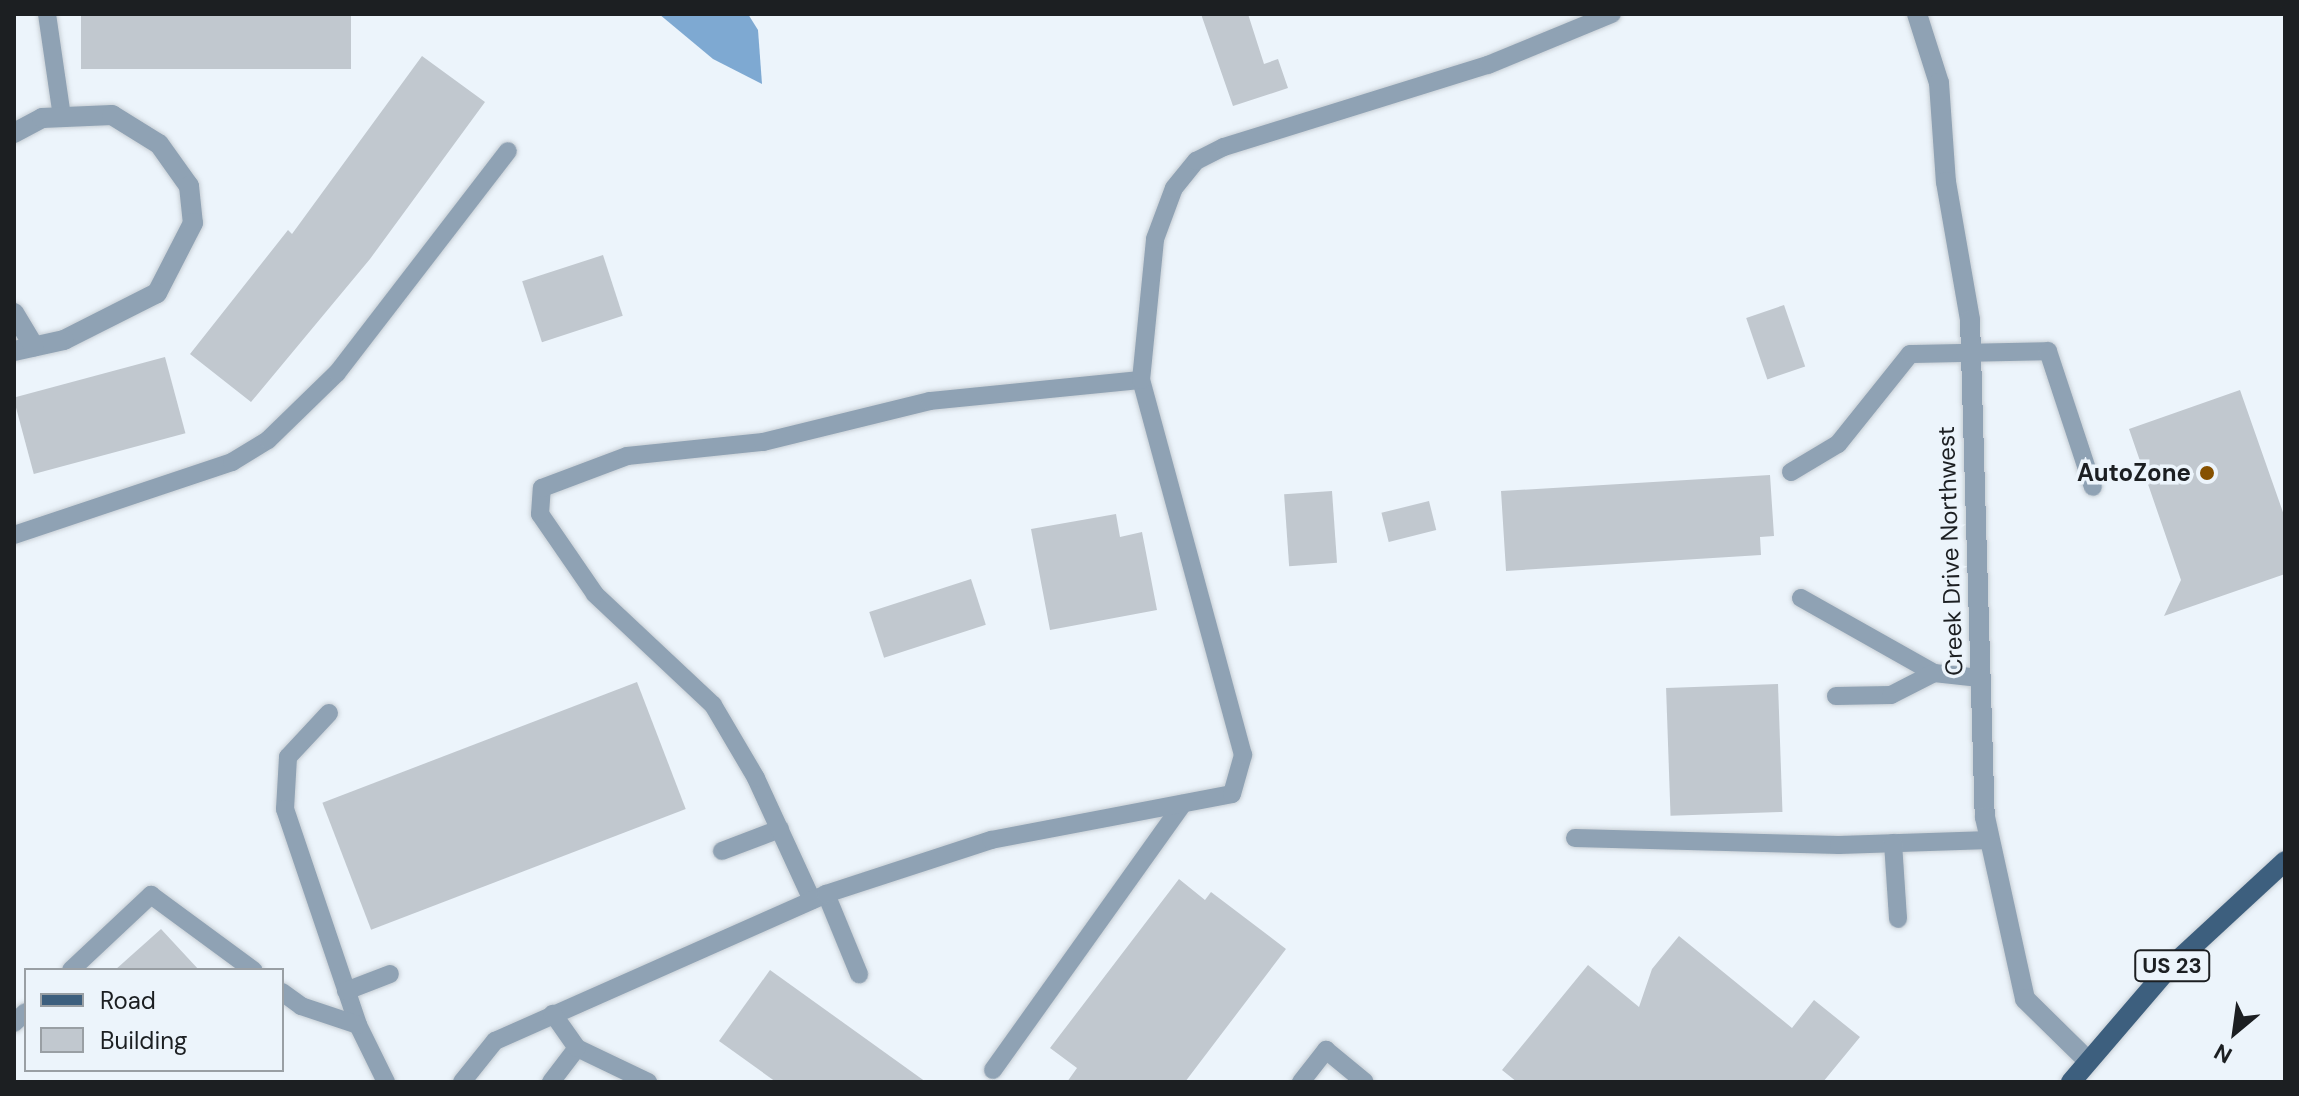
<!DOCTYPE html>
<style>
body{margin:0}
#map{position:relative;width:2299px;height:1096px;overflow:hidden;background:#ecf4fb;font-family:"DM Sans",sans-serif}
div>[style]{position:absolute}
.water>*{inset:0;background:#7ea9d2}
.building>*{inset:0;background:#c1c8cf;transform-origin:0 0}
.roads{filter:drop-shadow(0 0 2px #c7ced4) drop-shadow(0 0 2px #c7ced4)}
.service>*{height:18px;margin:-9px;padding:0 9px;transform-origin:9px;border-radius:9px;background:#8fa2b4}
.minor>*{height:20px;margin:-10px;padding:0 10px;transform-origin:10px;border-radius:10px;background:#8fa2b4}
.primary>*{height:20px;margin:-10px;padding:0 10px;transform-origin:10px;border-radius:10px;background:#3d5f7e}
.dots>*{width:22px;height:22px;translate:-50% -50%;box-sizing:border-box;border:4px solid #ecf4fb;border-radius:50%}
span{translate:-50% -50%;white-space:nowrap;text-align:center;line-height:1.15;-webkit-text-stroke:7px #ecf4fb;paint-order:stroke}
.shield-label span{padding:2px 6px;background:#ecf4fb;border:2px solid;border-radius:6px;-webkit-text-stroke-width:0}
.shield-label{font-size:22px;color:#1c1f22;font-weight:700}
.poi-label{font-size:24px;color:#1c1f22;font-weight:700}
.right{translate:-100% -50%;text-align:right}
.street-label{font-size:24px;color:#1c1f22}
.frame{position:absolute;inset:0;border:16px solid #1c1f22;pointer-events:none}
.legend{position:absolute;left:24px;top:968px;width:260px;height:104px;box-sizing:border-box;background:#ecf4fb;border:2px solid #999fa4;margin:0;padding:10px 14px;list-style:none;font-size:24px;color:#1c1f22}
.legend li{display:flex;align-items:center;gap:16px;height:40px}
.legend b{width:40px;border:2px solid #999fa4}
.north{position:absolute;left:2195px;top:992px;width:80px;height:80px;-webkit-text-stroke:6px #ecf4fb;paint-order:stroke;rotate:209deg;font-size:22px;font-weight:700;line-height:32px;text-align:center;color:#1c1f22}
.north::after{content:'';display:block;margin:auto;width:28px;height:36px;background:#1c1f22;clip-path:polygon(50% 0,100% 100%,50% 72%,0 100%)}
</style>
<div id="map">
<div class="water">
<i style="clip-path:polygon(659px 14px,748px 14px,758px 30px,762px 84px,713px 59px)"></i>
</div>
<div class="building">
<i style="left:81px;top:14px;width:270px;height:55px"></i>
<i style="clip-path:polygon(1201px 14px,1248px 14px,1264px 64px,1278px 59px,1288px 88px,1233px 106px)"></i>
<i style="clip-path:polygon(422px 56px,485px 102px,370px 259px,251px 402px,190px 354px,288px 230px,292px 234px)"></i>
<i style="left:603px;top:255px;width:64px;height:85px;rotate:72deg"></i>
<i style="left:1784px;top:305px;width:65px;height:40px;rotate:71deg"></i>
<i style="left:165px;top:357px;width:79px;height:157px;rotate:75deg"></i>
<i style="clip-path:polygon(2240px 390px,2285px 518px,2285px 574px,2164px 616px,2181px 580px,2129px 429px)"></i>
<i style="clip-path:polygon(1770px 475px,1774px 536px,1760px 537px,1761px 555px,1506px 571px,1501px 491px)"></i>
<i style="left:1332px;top:491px;width:72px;height:48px;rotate:86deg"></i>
<i style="left:1429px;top:501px;width:30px;height:49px;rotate:76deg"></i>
<i style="clip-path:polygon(1116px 514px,1120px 537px,1142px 532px,1157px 610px,1050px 630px,1031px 529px)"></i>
<i style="left:971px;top:579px;width:48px;height:107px;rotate:72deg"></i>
<i style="left:637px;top:682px;width:136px;height:337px;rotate:69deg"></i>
<i style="left:1778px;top:684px;width:128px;height:112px;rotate:88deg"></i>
<i style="clip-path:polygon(1179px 879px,1205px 900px,1211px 892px,1286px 949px,1185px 1082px,1067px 1082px,1077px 1068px,1050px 1048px)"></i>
<i style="clip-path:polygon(161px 929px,199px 970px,115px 970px)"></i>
<i style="clip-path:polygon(1679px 936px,1792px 1028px,1814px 1000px,1860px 1037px,1823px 1082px,1517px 1082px,1502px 1070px,1588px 965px,1639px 1007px,1652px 969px)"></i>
<i style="clip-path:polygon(770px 970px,926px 1082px,776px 1082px,719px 1041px)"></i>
</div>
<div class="roads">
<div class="service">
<i style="left:47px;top:14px;width:104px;rotate:81.7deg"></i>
<i style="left:1791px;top:472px;width:55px;rotate:-30.8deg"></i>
<i style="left:1838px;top:444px;width:115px;rotate:-51.3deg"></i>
<i style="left:1910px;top:354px;width:138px;rotate:-1.2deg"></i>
<i style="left:2048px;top:351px;width:143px;rotate:71.7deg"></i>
<i style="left:14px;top:535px;width:230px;rotate:-18.5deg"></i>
<i style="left:232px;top:462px;width:42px;rotate:-31.4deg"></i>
<i style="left:268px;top:440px;width:96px;rotate:-44.2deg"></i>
<i style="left:337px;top:373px;width:280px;rotate:-52.4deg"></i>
<i style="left:1801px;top:598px;width:153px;rotate:29.4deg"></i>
<i style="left:1934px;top:673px;width:46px;rotate:6.2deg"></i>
<i style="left:1836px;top:696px;width:55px;rotate:-1deg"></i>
<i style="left:1891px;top:695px;width:48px;rotate:-27.1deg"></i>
<i style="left:329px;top:713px;width:60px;rotate:133deg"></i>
<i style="left:288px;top:757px;width:52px;rotate:93.3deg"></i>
<i style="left:285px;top:809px;width:228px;rotate:71.3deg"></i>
<i style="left:358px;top:1025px;width:64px;rotate:63.8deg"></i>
<i style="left:1575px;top:838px;width:264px;rotate:1.5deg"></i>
<i style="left:1839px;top:845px;width:151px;rotate:-1.9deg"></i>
<i style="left:1893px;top:843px;width:76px;rotate:86.2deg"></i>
<i style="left:722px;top:851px;width:62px;rotate:-20.8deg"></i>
<i style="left:826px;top:894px;width:87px;rotate:67.6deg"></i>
<i style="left:812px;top:900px;width:134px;rotate:-114.7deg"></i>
<i style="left:756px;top:778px;width:85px;rotate:-120.5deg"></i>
<i style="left:713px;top:705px;width:162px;rotate:-136.8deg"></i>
<i style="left:595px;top:594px;width:97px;rotate:-124.5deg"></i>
<i style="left:540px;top:514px;width:26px;rotate:-86deg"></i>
<i style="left:542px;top:488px;width:91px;rotate:-20.6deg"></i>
<i style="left:627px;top:456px;width:137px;rotate:-5.9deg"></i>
<i style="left:763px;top:442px;width:172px;rotate:-13.8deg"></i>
<i style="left:930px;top:401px;width:212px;rotate:-5.7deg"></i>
<i style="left:71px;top:970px;width:110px;rotate:-43.2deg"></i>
<i style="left:151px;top:895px;width:127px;rotate:36.3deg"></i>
<i style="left:346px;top:991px;width:47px;rotate:-21.1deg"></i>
<i style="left:282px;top:992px;width:24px;rotate:36deg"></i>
<i style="left:301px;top:1006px;width:60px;rotate:18.4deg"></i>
<i style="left:14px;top:1023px;width:16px;rotate:-43deg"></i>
<i style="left:577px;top:1048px;width:79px;rotate:25.6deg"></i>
<i style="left:993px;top:1070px;width:327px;rotate:-54.5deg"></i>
<i style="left:462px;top:1082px;width:53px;rotate:-51.2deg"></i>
<i style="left:495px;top:1041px;width:362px;rotate:-23.9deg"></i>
<i style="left:826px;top:894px;width:174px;rotate:-18.1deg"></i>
<i style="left:991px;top:840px;width:245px;rotate:-10.8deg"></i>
<i style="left:1232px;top:794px;width:41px;rotate:-74.2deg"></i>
<i style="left:1243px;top:755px;width:389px;rotate:-105.2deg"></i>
<i style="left:1141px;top:380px;width:142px;rotate:-84.3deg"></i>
<i style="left:1155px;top:239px;width:54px;rotate:-69.6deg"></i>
<i style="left:1174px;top:188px;width:35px;rotate:-51deg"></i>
<i style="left:1196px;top:161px;width:31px;rotate:-27deg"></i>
<i style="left:1224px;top:147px;width:276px;rotate:-17.3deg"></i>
<i style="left:1488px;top:65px;width:134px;rotate:-22.4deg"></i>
<i style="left:551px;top:1082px;width:43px;rotate:-52.6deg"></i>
<i style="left:577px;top:1048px;width:42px;rotate:-125.2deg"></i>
<i style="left:1301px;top:1082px;width:41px;rotate:-52deg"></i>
<i style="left:1326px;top:1050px;width:50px;rotate:39.4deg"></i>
</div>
<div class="minor">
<i style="left:1917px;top:14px;width:72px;rotate:72.3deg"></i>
<i style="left:1939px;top:83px;width:99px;rotate:86deg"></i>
<i style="left:1946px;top:182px;width:140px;rotate:80.1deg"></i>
<i style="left:1970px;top:320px;width:497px;rotate:88.3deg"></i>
<i style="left:1985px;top:817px;width:186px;rotate:77.6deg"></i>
<i style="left:2025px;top:999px;width:88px;rotate:44.5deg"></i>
<i style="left:14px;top:133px;width:32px;rotate:-28deg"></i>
<i style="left:42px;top:118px;width:70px;rotate:-2.5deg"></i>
<i style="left:112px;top:115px;width:55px;rotate:31.7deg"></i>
<i style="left:159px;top:144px;width:52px;rotate:54.5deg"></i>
<i style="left:189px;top:186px;width:37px;rotate:84deg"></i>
<i style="left:193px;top:223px;width:79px;rotate:117.2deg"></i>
<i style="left:157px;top:293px;width:104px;rotate:153.2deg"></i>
<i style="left:64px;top:340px;width:51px;rotate:167.6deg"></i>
<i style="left:14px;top:313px;width:39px;rotate:59deg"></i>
</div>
<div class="primary">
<i style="left:2071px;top:1082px;width:146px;rotate:-49.4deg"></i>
<i style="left:2166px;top:971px;width:162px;rotate:-42.7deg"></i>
</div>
</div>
<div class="dots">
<i style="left:2207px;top:473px;background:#865100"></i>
</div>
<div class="shield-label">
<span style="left:2172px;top:966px">US 23</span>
</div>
<div class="poi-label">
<span class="right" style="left:2191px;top:473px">AutoZone</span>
</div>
<div class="street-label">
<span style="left:1950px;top:551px;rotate:-92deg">Creek Drive Northwest</span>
</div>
<div class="frame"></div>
<ul class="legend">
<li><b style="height:10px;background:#3d5f7e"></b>Road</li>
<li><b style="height:22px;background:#c1c8cf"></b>Building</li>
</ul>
<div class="north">N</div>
</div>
